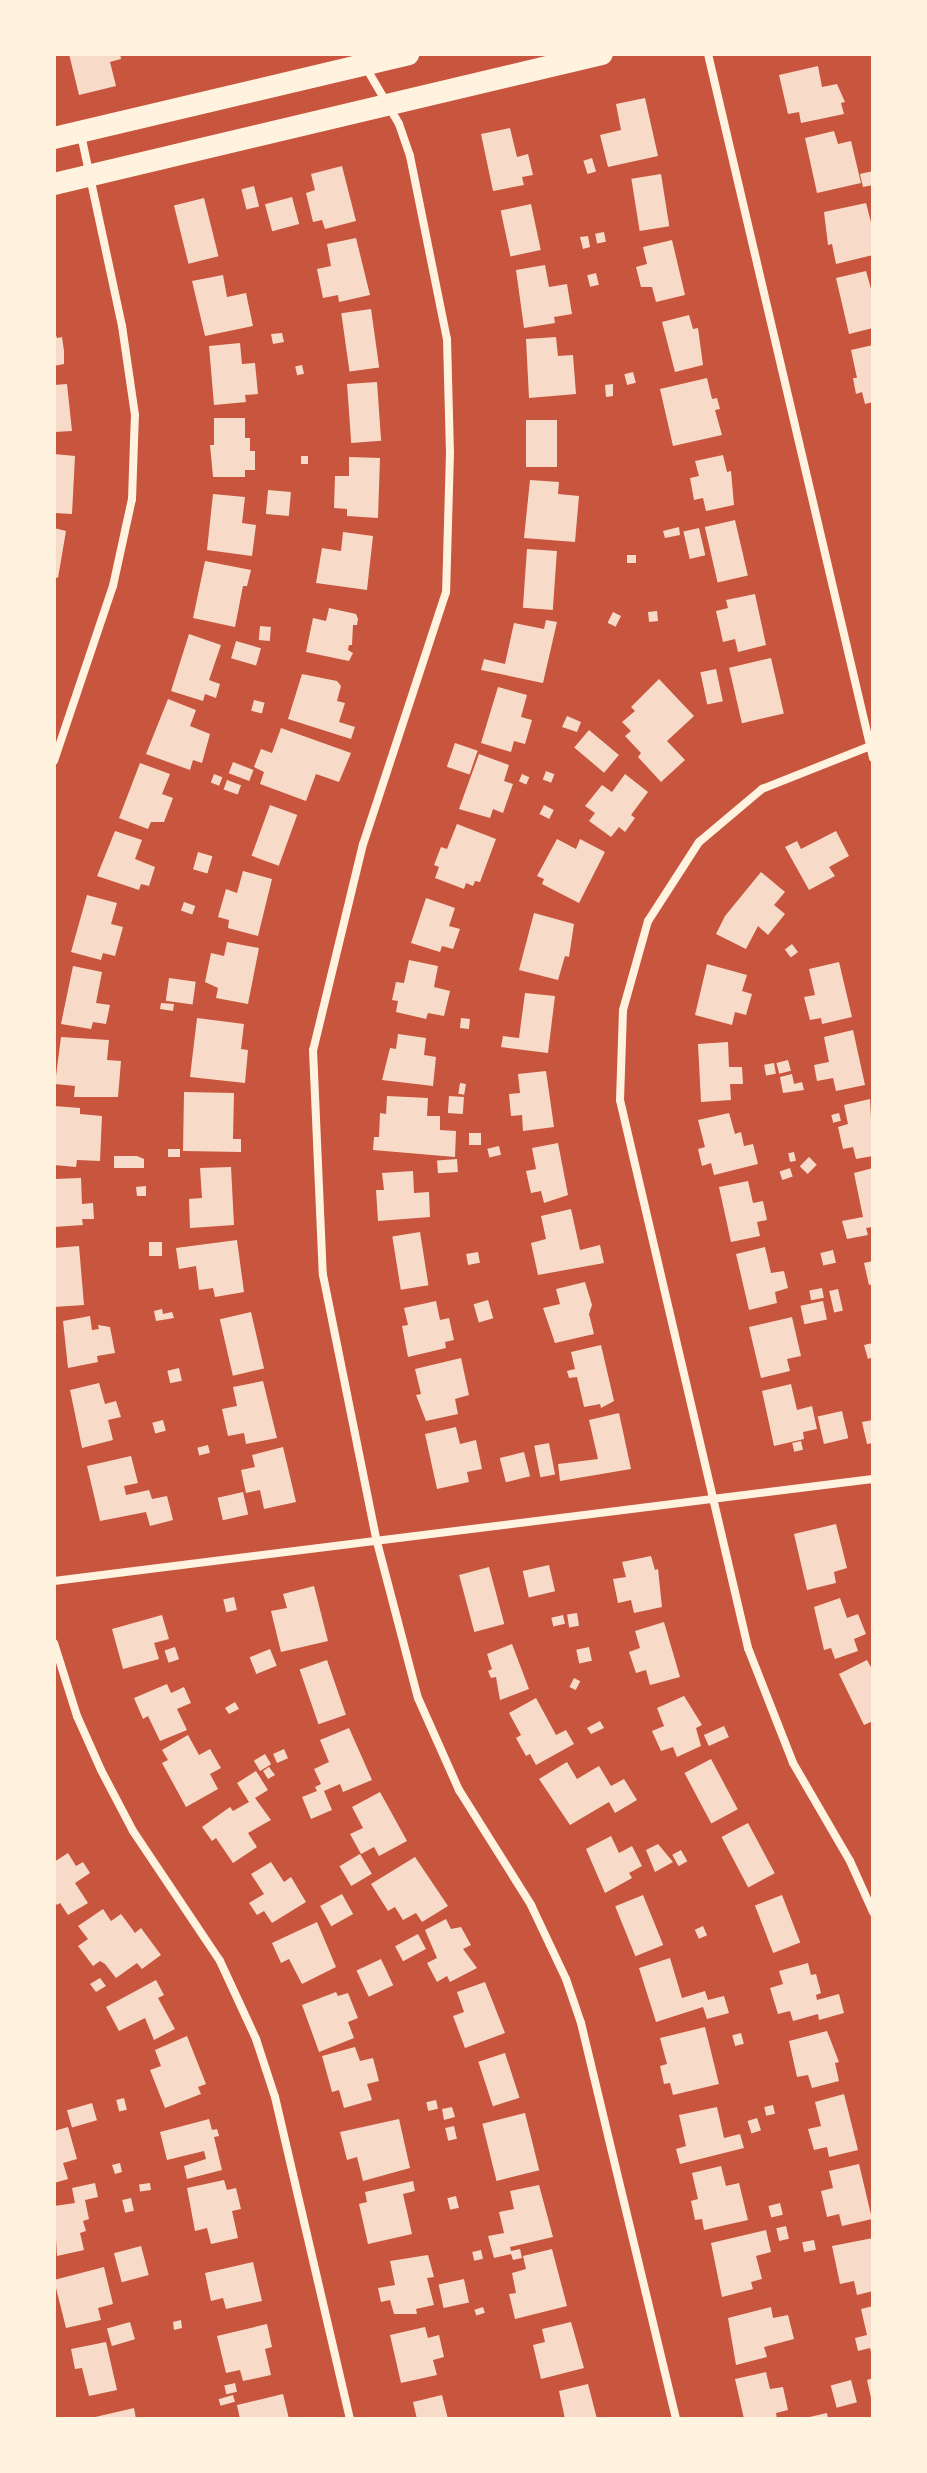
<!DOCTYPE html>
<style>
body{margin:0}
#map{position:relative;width:927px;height:2473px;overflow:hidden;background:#c8553d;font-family:"Crimson Pro",serif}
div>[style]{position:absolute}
.building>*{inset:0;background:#f7dbc8;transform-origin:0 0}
.minor>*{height:8px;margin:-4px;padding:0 4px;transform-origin:4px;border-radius:4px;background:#fff3e0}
.trunk>*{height:22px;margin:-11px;padding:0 11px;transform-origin:11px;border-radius:11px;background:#fff3e0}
span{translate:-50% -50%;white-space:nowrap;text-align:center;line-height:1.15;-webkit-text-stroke:8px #fff3e0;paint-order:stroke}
.frame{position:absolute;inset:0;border:56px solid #fff3e0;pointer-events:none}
</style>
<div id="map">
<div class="building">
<i style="clip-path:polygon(69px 54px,120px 54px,121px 59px,110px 62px,116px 86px,79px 95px)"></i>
<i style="clip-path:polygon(818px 66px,822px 87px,837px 84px,845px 102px,841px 103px,844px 114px,801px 123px,799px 112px,788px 114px,779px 75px)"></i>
<i style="clip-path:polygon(645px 98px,658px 156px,608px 167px,600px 135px,621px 130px,616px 104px)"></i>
<i style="clip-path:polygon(510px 128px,517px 157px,528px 154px,533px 175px,522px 177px,524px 185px,493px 191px,481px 134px)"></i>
<i style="clip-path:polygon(834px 131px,838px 144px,851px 141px,861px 183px,817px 193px,805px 138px)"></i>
<i style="left:592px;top:158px;width:14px;height:9px;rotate:73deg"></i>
<i style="clip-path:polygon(342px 166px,356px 221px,325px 229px,322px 220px,313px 222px,306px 193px,315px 190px,311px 174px)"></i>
<i style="clip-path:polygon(873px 171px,873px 185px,863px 187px,860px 174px)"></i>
<i style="left:661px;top:174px;width:53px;height:30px;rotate:81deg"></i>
<i style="left:254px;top:186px;width:21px;height:13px;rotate:76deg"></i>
<i style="left:292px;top:197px;width:28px;height:28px;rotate:75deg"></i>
<i style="left:204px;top:198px;width:60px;height:31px;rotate:76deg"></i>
<i style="clip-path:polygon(866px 203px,873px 230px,873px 255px,836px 264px,832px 244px,828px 245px,824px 212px)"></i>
<i style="left:531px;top:204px;width:47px;height:31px;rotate:78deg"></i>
<i style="left:604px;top:232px;width:10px;height:9px;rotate:79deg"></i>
<i style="clip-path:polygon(588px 236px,590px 247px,583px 249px,580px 237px)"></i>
<i style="clip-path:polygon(356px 238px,370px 295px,339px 302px,338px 295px,323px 298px,317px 269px,331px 266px,327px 244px)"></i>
<i style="clip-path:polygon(672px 240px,685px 295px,656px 302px,652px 287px,641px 287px,636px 267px,647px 264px,643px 247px)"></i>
<i style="clip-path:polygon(545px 265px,549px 287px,567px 284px,572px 314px,554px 317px,555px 323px,524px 328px,516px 270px)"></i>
<i style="clip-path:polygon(866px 271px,873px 296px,873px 328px,849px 334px,836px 278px)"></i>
<i style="left:596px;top:273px;width:12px;height:9px;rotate:76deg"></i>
<i style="clip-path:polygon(223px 275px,227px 297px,246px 293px,253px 326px,205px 336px,192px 281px)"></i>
<i style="left:371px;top:309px;width:59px;height:30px;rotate:82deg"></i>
<i style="clip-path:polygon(689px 315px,693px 329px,698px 328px,703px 365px,675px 372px,662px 322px)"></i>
<i style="clip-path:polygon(54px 330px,57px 338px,62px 337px,64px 351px,64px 364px,54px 366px)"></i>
<i style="clip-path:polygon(282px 333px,284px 342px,273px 344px,271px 334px)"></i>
<i style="clip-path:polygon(556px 337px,558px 356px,573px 355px,576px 394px,529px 398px,526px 339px)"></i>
<i style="clip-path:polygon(240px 343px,242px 364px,255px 363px,258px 394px,245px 395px,246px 402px,214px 405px,209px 346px)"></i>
<i style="clip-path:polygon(873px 345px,873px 402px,865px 404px,862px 392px,856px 394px,853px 378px,857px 378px,851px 350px)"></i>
<i style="left:302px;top:365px;width:9px;height:7px;rotate:77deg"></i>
<i style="left:633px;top:372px;width:11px;height:9px;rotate:75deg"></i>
<i style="clip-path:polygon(707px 378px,712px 399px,717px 398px,720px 409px,715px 410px,722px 435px,673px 446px,660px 389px)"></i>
<i style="left:377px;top:382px;width:59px;height:30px;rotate:86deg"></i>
<i style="clip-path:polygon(67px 384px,72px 431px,54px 432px,54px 385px)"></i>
<i style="clip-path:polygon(613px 384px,613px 396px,606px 397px,605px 385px)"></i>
<i style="clip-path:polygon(214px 418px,245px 418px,245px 438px,250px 438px,250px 451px,255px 451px,255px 470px,245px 470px,245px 477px,213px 477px,210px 445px,214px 445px)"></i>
<i style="left:526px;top:420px;width:31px;height:47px"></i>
<i style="clip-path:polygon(54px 454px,75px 456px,72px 514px,54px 513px)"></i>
<i style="clip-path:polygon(723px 455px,727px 472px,731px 471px,734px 505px,706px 511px,703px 498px,694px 500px,690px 478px,699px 476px,695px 461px)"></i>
<i style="left:301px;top:456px;width:7px;height:8px"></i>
<i style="clip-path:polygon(349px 457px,380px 458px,378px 518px,347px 516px,347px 509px,334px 508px,335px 476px,349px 476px)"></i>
<i style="clip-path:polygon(530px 480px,559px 482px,558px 494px,579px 496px,575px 542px,524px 538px)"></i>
<i style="left:268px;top:490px;width:23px;height:24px;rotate:5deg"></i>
<i style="clip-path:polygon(213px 494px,245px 497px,242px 523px,256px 525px,252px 556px,207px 550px)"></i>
<i style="left:735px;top:520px;width:57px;height:31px;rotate:77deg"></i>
<i style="clip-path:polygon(679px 527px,680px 535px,665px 538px,663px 531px)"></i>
<i style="clip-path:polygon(54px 528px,66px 531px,58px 578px,54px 577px)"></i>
<i style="left:699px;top:528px;width:28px;height:16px;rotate:77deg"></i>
<i style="clip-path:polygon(343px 532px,373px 536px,367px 590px,316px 583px,322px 548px,341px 551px)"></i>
<i style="left:527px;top:549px;width:30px;height:59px;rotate:4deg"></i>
<i style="left:627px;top:555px;width:9px;height:8px"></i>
<i style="clip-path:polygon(205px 561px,251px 570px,247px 586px,243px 586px,235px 627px,193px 618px)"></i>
<i style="clip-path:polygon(755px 594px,766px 645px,738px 652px,735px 639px,723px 642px,716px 611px,728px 608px,726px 600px)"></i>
<i style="clip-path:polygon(329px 608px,356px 614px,358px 619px,357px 625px,353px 625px,352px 645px,349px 645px,348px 650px,353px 653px,349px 661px,306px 652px,313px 618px,326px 621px)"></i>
<i style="left:657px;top:611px;width:10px;height:9px;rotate:84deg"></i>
<i style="left:613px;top:612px;width:9px;height:12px;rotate:27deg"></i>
<i style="clip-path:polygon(546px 620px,557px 622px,543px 683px,481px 670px,484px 659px,505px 664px,514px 623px,544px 629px)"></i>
<i style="left:260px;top:626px;width:11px;height:14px;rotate:5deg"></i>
<i style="clip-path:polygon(189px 634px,221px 645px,209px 680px,220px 684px,216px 698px,205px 694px,203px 701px,171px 691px)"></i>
<i style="left:236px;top:641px;width:26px;height:18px;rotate:16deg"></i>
<i style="left:771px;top:658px;width:57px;height:43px;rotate:77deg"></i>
<i style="left:716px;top:669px;width:33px;height:16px;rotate:78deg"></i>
<i style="clip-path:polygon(302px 674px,337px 681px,341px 686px,337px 701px,345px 703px,339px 722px,355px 727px,351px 739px,288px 719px)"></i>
<i style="clip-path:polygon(659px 679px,694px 716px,667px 741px,685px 760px,661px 782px,638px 757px,641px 753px,625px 736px,631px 731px,622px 722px,635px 711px,631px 707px)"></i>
<i style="clip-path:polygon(498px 687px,527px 695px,521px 717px,532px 720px,525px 744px,514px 741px,511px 752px,481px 743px)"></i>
<i style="clip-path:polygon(168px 699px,196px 710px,190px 726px,210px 734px,202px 763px,193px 760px,190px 770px,146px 754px)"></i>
<i style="left:254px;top:700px;width:11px;height:11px;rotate:15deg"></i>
<i style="clip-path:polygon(567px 716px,581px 722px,577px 732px,562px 727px)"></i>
<i style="clip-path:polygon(281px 728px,351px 753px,339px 782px,316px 774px,306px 801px,260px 784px,264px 772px,254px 767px,261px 749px,272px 753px)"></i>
<i style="left:589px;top:730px;width:39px;height:23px;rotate:40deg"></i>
<i style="left:455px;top:743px;width:24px;height:25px;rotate:19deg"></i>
<i style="clip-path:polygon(479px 754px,509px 765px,504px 781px,513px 784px,503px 813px,493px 809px,490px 818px,459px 809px)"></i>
<i style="left:233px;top:762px;width:22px;height:12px;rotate:21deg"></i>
<i style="clip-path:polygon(140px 763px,170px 774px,162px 794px,173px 798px,164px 822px,151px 822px,148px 829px,119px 818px)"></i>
<i style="left:546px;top:771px;width:9px;height:9px;rotate:21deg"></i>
<i style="left:214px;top:774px;width:9px;height:9px;rotate:21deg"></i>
<i style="left:522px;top:774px;width:8px;height:8px;rotate:23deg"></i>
<i style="clip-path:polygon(625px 774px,648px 792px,631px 815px,635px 818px,625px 832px,619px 827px,611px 837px,589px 821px,595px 813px,585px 806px,602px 785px,612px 792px)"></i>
<i style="left:227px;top:780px;width:15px;height:10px;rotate:20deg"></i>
<i style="left:270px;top:805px;width:29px;height:54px;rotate:20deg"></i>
<i style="left:544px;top:805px;width:11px;height:10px;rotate:27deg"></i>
<i style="clip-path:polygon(457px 824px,496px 839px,480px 882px,475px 881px,473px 886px,466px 883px,464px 889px,435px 878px,439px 867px,434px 865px,441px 847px,447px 849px)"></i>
<i style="clip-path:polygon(115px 831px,142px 840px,135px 859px,155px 867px,149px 886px,141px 884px,139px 890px,97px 876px)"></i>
<i style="clip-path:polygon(836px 831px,849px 856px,829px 867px,835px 876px,809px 890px,785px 847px,797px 841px,801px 849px)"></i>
<i style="clip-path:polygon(557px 839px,576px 849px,580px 839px,605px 852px,579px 903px,542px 884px,544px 879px,537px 876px)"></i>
<i style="left:198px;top:852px;width:15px;height:18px;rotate:16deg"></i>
<i style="clip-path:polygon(243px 871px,272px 879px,258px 936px,228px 928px,229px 920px,218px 917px,226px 889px,237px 893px)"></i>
<i style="clip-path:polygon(761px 872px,785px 892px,774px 905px,785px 914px,768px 935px,758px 926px,746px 949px,716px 934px,725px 916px)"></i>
<i style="clip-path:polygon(87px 895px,117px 903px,111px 924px,123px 927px,115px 956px,103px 953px,101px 960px,71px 952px)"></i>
<i style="clip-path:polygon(426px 898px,455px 908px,449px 926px,460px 929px,453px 949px,442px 946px,440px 952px,411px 943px)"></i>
<i style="left:184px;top:902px;width:12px;height:9px;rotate:20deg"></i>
<i style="clip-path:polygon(534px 913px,574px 924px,569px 957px,565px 956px,558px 980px,519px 970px)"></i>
<i style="clip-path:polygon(227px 942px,259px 948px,248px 1004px,216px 998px,218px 988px,205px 982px,211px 953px,224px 956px)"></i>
<i style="left:792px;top:944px;width:10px;height:9px;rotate:53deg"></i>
<i style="clip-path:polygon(409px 960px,438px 966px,434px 987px,450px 991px,444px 1016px,428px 1013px,426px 1019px,396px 1012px,398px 1001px,392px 1000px,396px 982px,404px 983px)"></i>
<i style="clip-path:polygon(839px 962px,852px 1017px,822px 1024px,821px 1018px,810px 1020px,804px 997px,815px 995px,809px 969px)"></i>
<i style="clip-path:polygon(707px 964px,747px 975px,742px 991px,752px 994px,746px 1015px,735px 1012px,732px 1025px,695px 1015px)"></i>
<i style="clip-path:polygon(73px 966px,102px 972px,96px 1003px,110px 1005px,106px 1024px,93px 1022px,91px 1029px,61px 1024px)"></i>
<i style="left:169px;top:978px;width:27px;height:23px;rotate:8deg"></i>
<i style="clip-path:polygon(525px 993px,555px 996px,548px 1053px,501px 1047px,503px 1036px,519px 1038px)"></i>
<i style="clip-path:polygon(161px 1003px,174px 1004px,173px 1011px,160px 1009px)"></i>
<i style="clip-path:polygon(197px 1018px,244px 1024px,241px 1049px,248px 1050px,245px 1083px,190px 1077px)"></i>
<i style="left:461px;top:1018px;width:9px;height:10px;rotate:6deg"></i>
<i style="clip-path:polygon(853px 1030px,865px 1085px,836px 1091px,833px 1078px,817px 1081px,814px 1065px,829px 1062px,824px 1037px)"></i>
<i style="clip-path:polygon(398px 1034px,426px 1038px,424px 1055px,436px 1057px,433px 1086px,382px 1080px,390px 1048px,396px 1049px)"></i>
<i style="clip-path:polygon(61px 1037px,109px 1040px,107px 1060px,121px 1061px,118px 1097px,74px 1097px,75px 1086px,55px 1084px)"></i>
<i style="clip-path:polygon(728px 1042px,729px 1067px,742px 1067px,743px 1084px,730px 1084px,731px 1100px,701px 1102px,698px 1044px)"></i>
<i style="left:788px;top:1060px;width:11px;height:12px;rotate:75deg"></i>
<i style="left:774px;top:1063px;width:11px;height:10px;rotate:80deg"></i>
<i style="clip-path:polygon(546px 1071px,554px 1127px,523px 1131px,522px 1115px,511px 1116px,509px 1094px,520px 1093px,518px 1074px)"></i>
<i style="clip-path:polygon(792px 1074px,794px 1084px,802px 1082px,804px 1090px,783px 1093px,780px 1077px)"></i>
<i style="left:460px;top:1083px;width:6px;height:11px;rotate:9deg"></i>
<i style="clip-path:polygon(184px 1092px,234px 1093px,233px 1139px,241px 1139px,241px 1152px,183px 1151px)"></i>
<i style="clip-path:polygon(387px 1096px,428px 1098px,427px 1116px,440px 1116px,440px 1130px,456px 1131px,455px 1157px,373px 1150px,374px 1137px,379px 1137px,380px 1113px,386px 1114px)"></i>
<i style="left:449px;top:1096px;width:15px;height:17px;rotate:4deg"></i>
<i style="clip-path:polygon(870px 1099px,873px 1156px,856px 1159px,853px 1147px,843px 1149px,838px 1127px,848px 1124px,844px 1105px)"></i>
<i style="clip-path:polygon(54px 1106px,80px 1108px,80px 1114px,102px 1116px,100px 1161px,77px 1160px,76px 1167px,54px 1165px)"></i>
<i style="clip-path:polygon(729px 1113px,735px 1134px,741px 1132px,744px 1146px,753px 1144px,758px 1164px,714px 1175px,711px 1163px,702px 1166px,698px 1149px,705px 1147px,698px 1120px)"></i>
<i style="left:839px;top:1113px;width:8px;height:8px;rotate:76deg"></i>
<i style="left:469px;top:1133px;width:12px;height:12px"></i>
<i style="clip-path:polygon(558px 1143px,568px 1195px,544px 1203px,541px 1191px,531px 1193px,526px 1171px,536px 1169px,532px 1148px)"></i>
<i style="left:499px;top:1146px;width:9px;height:12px;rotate:77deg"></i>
<i style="left:168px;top:1149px;width:12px;height:8px"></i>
<i style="left:794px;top:1152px;width:9px;height:6px;rotate:77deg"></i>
<i style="clip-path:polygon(114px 1156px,137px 1156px,144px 1159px,144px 1168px,114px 1168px)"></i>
<i style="left:809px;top:1157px;width:11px;height:13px;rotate:45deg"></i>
<i style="left:457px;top:1159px;width:13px;height:20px;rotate:86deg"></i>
<i style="clip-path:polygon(231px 1167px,234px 1225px,190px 1228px,189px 1199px,202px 1198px,200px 1168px)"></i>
<i style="left:790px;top:1168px;width:9px;height:11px;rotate:72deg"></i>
<i style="clip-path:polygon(873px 1168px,873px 1227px,866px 1228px,868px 1235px,847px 1239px,842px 1221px,863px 1217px,854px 1173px)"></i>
<i style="clip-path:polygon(413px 1171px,414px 1193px,429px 1192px,430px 1217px,378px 1221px,376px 1190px,384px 1190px,382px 1173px)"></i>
<i style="clip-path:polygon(81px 1178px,82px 1204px,93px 1203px,94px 1219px,82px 1219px,83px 1225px,54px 1227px,54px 1179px)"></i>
<i style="clip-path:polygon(748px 1181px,753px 1203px,763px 1201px,767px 1220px,757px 1222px,760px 1236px,731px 1242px,719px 1187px)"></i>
<i style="clip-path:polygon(146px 1186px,146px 1196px,137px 1196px,136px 1187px)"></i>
<i style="clip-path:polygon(571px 1209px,580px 1250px,600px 1245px,604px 1263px,538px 1275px,531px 1243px,546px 1239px,541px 1216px)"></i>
<i style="left:420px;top:1232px;width:54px;height:28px;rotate:81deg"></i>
<i style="clip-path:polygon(237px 1240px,244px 1292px,215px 1297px,213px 1288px,199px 1290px,196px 1266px,179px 1269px,176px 1248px)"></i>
<i style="left:149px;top:1242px;width:13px;height:14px"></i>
<i style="clip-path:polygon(79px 1246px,84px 1305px,54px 1307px,54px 1248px)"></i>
<i style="clip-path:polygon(765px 1247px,771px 1273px,784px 1271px,788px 1288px,775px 1292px,777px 1303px,749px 1310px,736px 1254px)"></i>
<i style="left:833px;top:1250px;width:13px;height:13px;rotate:77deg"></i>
<i style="left:478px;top:1252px;width:11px;height:12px;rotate:80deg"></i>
<i style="clip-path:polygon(873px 1261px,873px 1284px,869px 1285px,864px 1263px)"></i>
<i style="clip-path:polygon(585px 1282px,592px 1305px,589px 1314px,594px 1334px,555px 1343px,543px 1308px,560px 1304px,556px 1289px)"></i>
<i style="left:822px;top:1288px;width:10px;height:13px;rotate:79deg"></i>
<i style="left:838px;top:1289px;width:22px;height:9px;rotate:77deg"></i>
<i style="left:488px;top:1300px;width:19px;height:15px;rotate:74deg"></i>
<i style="clip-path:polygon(436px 1301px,440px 1320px,449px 1318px,454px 1340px,445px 1342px,446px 1348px,408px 1357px,402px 1326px,408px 1325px,404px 1308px)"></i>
<i style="left:823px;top:1301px;width:19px;height:23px;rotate:78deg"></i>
<i style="clip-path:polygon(162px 1309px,163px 1314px,172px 1312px,174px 1318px,156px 1321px,154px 1311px)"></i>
<i style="left:251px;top:1312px;width:58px;height:32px;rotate:77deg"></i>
<i style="clip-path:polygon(90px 1316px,92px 1330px,99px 1329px,98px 1325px,110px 1327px,115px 1353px,97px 1356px,98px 1362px,68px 1368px,63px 1321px)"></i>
<i style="clip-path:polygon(792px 1317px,801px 1356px,787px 1359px,790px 1371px,761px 1378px,749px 1327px)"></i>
<i style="clip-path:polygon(873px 1343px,873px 1357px,868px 1359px,864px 1345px)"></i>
<i style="clip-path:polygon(601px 1345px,614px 1401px,601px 1408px,600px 1404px,584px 1407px,577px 1377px,569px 1378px,567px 1371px,575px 1369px,571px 1352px)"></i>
<i style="clip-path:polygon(461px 1358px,469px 1395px,455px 1399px,458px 1414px,426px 1421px,416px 1395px,421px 1394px,415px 1369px)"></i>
<i style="left:179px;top:1368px;width:13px;height:12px;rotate:77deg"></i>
<i style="clip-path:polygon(263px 1381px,277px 1438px,246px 1444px,244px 1433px,228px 1436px,222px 1409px,237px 1406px,233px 1387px)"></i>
<i style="clip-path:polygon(99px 1383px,105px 1404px,116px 1401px,121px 1417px,108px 1420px,113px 1440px,82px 1448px,70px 1390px)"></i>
<i style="clip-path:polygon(791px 1384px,797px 1410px,812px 1406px,817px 1429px,803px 1432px,804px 1439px,774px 1446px,762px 1391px)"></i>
<i style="left:842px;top:1411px;width:28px;height:25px;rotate:77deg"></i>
<i style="clip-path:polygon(619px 1413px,631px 1469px,560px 1481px,558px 1464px,598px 1459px,589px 1420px)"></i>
<i style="left:163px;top:1420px;width:11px;height:11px;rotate:75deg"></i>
<i style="clip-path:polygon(873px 1420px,873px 1443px,867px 1444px,862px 1422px)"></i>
<i style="clip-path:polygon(456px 1427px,460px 1444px,476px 1440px,482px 1469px,467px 1472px,469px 1482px,437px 1489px,425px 1434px)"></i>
<i style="left:801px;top:1441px;width:9px;height:9px;rotate:77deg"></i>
<i style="left:549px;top:1443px;width:32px;height:15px;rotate:79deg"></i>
<i style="left:208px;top:1445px;width:8px;height:11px;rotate:76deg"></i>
<i style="clip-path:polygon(283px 1447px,296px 1502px,264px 1509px,260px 1490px,246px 1493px,241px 1470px,255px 1467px,252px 1455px)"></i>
<i style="left:524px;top:1452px;width:25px;height:25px;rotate:76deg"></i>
<i style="clip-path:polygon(131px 1456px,138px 1483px,124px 1486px,126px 1495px,149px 1490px,152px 1499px,167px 1496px,173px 1520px,150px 1526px,146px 1512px,100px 1521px,87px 1466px)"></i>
<i style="left:243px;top:1492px;width:23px;height:26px;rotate:77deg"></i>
<i style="clip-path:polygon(836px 1524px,847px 1568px,834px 1572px,836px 1583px,807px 1590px,794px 1534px)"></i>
<i style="clip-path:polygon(651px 1556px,655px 1570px,658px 1569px,662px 1607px,634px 1613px,631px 1600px,618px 1603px,613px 1579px,626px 1577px,622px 1562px)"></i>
<i style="left:549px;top:1565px;width:27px;height:27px;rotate:77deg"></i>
<i style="left:489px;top:1567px;width:59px;height:31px;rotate:75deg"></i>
<i style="clip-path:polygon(314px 1586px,328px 1641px,281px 1652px,271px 1611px,287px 1608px,283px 1594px)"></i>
<i style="left:234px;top:1597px;width:13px;height:11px;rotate:77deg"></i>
<i style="clip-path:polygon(840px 1598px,847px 1618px,858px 1614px,866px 1634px,854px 1639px,858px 1651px,835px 1659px,831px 1648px,824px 1650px,814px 1607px)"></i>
<i style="left:577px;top:1613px;width:13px;height:10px;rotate:81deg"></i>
<i style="clip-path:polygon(162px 1615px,169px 1639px,154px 1643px,159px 1659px,123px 1669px,112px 1629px)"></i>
<i style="left:563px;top:1615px;width:9px;height:12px;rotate:77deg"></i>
<i style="clip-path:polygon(664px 1622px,680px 1677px,650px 1685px,646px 1670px,636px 1673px,629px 1652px,640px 1648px,635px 1631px)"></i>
<i style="clip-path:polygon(512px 1644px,529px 1689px,500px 1700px,496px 1677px,491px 1678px,488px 1671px,492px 1669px,487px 1654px)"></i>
<i style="left:175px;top:1647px;width:13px;height:11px;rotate:72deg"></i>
<i style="left:589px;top:1647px;width:14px;height:13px;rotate:78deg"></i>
<i style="left:270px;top:1649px;width:18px;height:22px;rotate:68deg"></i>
<i style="left:327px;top:1660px;width:58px;height:29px;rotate:71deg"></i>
<i style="clip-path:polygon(867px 1660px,873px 1671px,873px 1721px,864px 1725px,839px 1674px)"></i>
<i style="left:574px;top:1678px;width:7px;height:10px;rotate:27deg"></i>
<i style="clip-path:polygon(167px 1684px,171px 1693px,184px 1687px,191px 1703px,177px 1709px,187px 1730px,160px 1741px,148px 1716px,143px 1719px,134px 1698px)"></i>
<i style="clip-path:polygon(684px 1696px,702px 1725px,696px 1728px,701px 1746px,677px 1757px,673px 1747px,661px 1751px,652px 1731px,664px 1726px,657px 1708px)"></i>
<i style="clip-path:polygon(536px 1698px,556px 1735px,566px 1730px,574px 1744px,536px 1765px,530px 1754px,526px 1756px,516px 1738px,521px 1735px,509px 1713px)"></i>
<i style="clip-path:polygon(235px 1702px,239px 1709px,229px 1714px,225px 1708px)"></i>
<i style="clip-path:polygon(600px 1721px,604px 1728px,591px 1734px,587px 1728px)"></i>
<i style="left:724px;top:1726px;width:12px;height:22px;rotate:66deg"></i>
<i style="clip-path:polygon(349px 1728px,372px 1780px,343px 1792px,340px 1784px,324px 1791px,332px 1810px,311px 1819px,302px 1797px,317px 1791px,315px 1787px,321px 1784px,314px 1769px,329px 1762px,320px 1740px)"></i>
<i style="clip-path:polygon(188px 1735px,199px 1755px,210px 1749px,221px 1768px,210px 1774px,218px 1789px,186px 1807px,162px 1763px,168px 1760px,162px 1750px)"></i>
<i style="left:284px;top:1749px;width:10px;height:12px;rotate:66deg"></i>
<i style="left:265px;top:1754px;width:12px;height:13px;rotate:59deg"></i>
<i style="left:711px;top:1759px;width:57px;height:30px;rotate:62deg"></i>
<i style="clip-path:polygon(567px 1762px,577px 1779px,599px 1766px,611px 1786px,624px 1779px,637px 1800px,615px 1813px,609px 1802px,570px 1825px,539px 1779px)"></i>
<i style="clip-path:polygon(269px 1767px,275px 1775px,268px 1779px,263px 1771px)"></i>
<i style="clip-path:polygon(256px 1771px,268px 1790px,255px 1798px,271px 1820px,248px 1833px,257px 1847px,233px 1863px,216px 1838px,212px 1841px,202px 1827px,230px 1807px,233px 1811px,249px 1802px,237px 1783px)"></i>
<i style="clip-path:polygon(380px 1792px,407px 1841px,379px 1856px,374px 1847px,361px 1854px,350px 1834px,363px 1828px,352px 1807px)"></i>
<i style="left:748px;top:1823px;width:57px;height:30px;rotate:62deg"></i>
<i style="clip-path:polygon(611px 1836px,619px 1853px,632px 1846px,642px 1866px,629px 1873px,632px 1878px,605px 1893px,586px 1849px)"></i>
<i style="clip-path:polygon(658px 1844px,673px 1862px,655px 1872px,646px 1850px)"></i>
<i style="left:681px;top:1850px;width:13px;height:10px;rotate:61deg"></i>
<i style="clip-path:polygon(68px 1853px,76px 1866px,83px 1862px,90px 1873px,75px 1883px,88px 1903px,68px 1915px,60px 1903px,57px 1905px,54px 1901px,54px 1862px)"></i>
<i style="left:360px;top:1854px;width:23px;height:24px;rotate:59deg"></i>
<i style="clip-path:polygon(415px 1857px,448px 1906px,422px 1922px,416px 1913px,403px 1920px,395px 1907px,388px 1911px,371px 1884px)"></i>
<i style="clip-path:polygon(271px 1862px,284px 1882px,291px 1877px,306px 1902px,272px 1923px,264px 1911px,257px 1915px,249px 1903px,264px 1894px,251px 1874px)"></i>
<i style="left:342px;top:1894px;width:23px;height:25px;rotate:61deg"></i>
<i style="left:643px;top:1895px;width:54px;height:30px;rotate:68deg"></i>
<i style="left:782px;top:1895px;width:51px;height:29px;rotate:69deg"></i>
<i style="clip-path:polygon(103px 1909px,111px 1921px,121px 1914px,135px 1933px,141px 1928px,161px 1955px,142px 1969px,137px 1963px,116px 1978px,105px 1964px,100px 1961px,93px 1966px,78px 1946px,88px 1939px,78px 1926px)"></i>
<i style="clip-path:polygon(446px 1919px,451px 1929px,461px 1927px,471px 1945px,463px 1949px,477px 1968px,450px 1982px,447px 1976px,437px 1982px,427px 1963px,437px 1958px,425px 1930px)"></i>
<i style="clip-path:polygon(317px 1922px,336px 1967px,302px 1984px,289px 1959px,281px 1963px,272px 1943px)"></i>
<i style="left:703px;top:1926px;width:10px;height:9px;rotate:66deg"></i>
<i style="left:418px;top:1934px;width:17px;height:26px;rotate:62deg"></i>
<i style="clip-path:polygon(670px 1958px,682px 1998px,705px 1991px,708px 2000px,724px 1996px,729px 2013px,707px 2019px,703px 2007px,656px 2022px,639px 1968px)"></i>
<i style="left:381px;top:1959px;width:29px;height:27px;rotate:65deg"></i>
<i style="clip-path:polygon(808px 1963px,811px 1975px,816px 1974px,821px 1993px,816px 1995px,817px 2000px,839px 1994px,844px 2013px,819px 2020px,818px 2014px,793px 2021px,790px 2011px,778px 2014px,770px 1988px,783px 1984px,779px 1971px)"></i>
<i style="clip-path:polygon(100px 1978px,106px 1986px,96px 1992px,90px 1984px)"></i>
<i style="clip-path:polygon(156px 1980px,164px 1995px,158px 1998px,175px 2029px,154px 2040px,145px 2018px,119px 2031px,106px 2007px)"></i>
<i style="clip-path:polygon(485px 1982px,505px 2033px,465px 2048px,453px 2016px,464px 2012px,457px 1992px)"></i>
<i style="clip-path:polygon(336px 1992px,338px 1996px,348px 1993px,358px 2018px,348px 2022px,354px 2038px,319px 2052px,302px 2005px)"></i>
<i style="clip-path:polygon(705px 2027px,719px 2084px,673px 2095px,670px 2083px,664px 2084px,660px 2066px,667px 2064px,660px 2038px)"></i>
<i style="clip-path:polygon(827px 2031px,839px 2062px,835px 2063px,839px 2081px,812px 2088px,808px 2075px,797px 2077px,789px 2041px)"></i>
<i style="left:741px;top:2033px;width:11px;height:9px;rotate:75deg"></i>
<i style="clip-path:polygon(187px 2036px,206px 2084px,198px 2087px,201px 2094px,165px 2108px,150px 2070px,161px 2066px,155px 2050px)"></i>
<i style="clip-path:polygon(355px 2047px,360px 2061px,373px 2058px,379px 2081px,367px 2084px,372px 2100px,344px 2108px,339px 2090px,332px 2092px,322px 2056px)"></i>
<i style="left:505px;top:2053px;width:47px;height:28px;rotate:72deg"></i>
<i style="clip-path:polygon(844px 2094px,858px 2150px,829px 2157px,827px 2147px,814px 2150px,808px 2129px,821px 2126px,815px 2102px)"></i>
<i style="left:124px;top:2098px;width:12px;height:8px;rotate:76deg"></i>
<i style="left:436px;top:2100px;width:9px;height:10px;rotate:77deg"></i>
<i style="left:92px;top:2103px;width:18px;height:26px;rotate:74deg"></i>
<i style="left:773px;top:2105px;width:9px;height:9px;rotate:77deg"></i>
<i style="clip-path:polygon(452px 2107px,455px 2117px,444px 2120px,442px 2109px)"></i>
<i style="clip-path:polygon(717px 2107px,724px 2138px,740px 2134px,744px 2148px,680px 2164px,676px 2149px,686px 2146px,679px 2115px)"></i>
<i style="left:525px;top:2113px;width:59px;height:44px;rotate:76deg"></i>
<i style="left:757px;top:2118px;width:13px;height:10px;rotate:72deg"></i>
<i style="clip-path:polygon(209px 2119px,212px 2130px,217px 2129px,219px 2136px,214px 2137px,222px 2170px,187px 2179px,184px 2166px,206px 2159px,204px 2151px,167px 2160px,160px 2132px)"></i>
<i style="clip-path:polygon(399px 2119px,410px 2168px,363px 2181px,357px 2157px,347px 2160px,340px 2132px)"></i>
<i style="left:454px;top:2126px;width:13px;height:9px;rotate:77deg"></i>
<i style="clip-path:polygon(68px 2127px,77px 2159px,63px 2163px,68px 2179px,54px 2183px,54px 2131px)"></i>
<i style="clip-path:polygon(120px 2163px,122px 2172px,115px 2174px,112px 2165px)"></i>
<i style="clip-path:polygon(859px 2164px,872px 2219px,842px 2226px,839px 2214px,827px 2217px,821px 2191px,833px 2188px,829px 2171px)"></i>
<i style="clip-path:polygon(721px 2166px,726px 2186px,739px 2183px,748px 2220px,704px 2230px,702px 2219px,695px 2220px,691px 2201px,698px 2199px,692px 2173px)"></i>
<i style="clip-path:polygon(224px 2180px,227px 2190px,236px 2188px,241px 2209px,232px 2211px,238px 2238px,211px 2244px,207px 2228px,195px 2231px,187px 2188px)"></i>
<i style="clip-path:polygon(413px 2181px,415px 2191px,403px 2194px,412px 2234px,368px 2244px,359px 2204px,367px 2202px,365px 2192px)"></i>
<i style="clip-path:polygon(95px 2183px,98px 2197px,85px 2200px,89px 2219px,83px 2221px,86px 2231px,80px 2233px,84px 2250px,57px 2256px,54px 2206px,75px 2203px,72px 2188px)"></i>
<i style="left:150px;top:2183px;width:7px;height:11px;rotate:82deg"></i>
<i style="clip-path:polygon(539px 2185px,553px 2237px,510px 2247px,511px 2251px,520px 2249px,522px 2258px,513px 2260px,511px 2254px,494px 2258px,488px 2236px,504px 2233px,499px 2212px,514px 2209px,510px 2191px)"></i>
<i style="left:456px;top:2196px;width:12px;height:9px;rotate:76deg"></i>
<i style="left:131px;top:2198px;width:13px;height:9px;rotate:77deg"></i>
<i style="left:780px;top:2203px;width:12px;height:12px;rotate:76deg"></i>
<i style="left:786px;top:2226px;width:13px;height:10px;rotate:77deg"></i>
<i style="clip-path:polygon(766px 2230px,771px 2252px,756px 2256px,762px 2279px,751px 2282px,753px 2289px,722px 2297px,711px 2243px)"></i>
<i style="clip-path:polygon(873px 2238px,873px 2291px,857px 2295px,854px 2281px,840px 2284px,832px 2246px)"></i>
<i style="left:814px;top:2240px;width:10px;height:12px;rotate:79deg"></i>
<i style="left:141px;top:2246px;width:30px;height:28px;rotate:75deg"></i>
<i style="clip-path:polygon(552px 2249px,567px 2306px,515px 2319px,509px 2294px,516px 2293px,512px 2273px,526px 2269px,523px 2256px)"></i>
<i style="left:481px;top:2250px;width:9px;height:9px;rotate:77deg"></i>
<i style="clip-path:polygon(428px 2255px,434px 2277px,427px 2278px,434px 2305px,416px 2309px,417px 2314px,394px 2314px,390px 2300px,381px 2302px,378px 2288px,395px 2285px,390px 2261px)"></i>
<i style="clip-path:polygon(253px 2262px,262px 2301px,226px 2309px,223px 2298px,211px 2301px,205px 2273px)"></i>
<i style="clip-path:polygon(104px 2267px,113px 2304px,98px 2308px,101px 2320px,66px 2328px,54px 2280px)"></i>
<i style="left:464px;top:2279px;width:24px;height:26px;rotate:78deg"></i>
<i style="clip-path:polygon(873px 2306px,873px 2356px,872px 2356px,870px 2348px,858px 2351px,855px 2338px,867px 2335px,861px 2309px)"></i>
<i style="left:483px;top:2307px;width:6px;height:9px;rotate:72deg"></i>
<i style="clip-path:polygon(771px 2307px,773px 2318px,788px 2315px,794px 2339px,764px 2347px,767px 2357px,736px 2365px,728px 2318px)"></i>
<i style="clip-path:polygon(181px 2320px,182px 2328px,174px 2330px,173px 2322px)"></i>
<i style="left:130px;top:2322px;width:18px;height:24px;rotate:74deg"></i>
<i style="clip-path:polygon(571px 2322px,584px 2368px,541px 2379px,533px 2345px,545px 2342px,542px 2329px)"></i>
<i style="clip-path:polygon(267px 2324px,272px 2347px,265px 2349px,271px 2375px,243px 2381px,240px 2370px,226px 2373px,217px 2336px)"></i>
<i style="clip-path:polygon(425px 2327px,428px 2338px,439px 2335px,444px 2357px,433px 2360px,437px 2375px,401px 2383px,390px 2335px)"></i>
<i style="clip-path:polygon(106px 2342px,117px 2390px,89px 2396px,82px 2368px,75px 2369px,71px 2349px)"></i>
<i style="clip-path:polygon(766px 2372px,770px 2389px,783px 2387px,788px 2410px,776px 2413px,777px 2419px,744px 2419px,735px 2379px)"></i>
<i style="clip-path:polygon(873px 2378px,873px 2402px,872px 2402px,867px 2380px)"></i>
<i style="left:851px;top:2380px;width:23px;height:21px;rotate:75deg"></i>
<i style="left:235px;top:2383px;width:9px;height:11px;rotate:77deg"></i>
<i style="clip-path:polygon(588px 2384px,597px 2419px,565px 2419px,559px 2391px)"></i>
<i style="clip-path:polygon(283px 2394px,289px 2419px,240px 2419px,237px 2405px)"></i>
<i style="left:233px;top:2395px;width:7px;height:15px;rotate:74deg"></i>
<i style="clip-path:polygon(442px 2395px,448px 2419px,417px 2419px,413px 2402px)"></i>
<i style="clip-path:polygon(134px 2408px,136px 2419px,92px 2419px,91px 2418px)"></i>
<i style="clip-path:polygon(827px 2413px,828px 2419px,805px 2419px,805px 2418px)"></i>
</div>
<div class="minor">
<i style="left:358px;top:54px;width:81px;rotate:59.6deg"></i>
<i style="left:399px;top:124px;width:34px;rotate:71deg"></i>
<i style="left:410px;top:156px;width:187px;rotate:78.6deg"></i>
<i style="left:447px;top:339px;width:113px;rotate:88.5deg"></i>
<i style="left:450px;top:452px;width:140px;rotate:91.6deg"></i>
<i style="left:446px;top:592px;width:265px;rotate:108.2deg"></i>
<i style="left:363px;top:844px;width:212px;rotate:103.6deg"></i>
<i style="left:313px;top:1050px;width:225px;rotate:87.5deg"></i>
<i style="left:323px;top:1275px;width:272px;rotate:78.6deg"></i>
<i style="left:377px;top:1542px;width:161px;rotate:75.3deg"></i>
<i style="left:418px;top:1698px;width:101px;rotate:66deg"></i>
<i style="left:459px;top:1790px;width:136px;rotate:57.9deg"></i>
<i style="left:531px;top:1905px;width:82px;rotate:64.7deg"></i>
<i style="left:566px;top:1979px;width:46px;rotate:71.2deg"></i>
<i style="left:581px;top:2023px;width:407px;rotate:76.5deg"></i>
<i style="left:708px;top:54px;width:723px;rotate:76.81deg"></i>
<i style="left:873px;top:745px;width:119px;rotate:158.4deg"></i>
<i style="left:762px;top:789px;width:82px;rotate:139.9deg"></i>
<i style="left:699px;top:842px;width:94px;rotate:122.8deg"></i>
<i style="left:648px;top:921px;width:92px;rotate:105.7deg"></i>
<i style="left:623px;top:1010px;width:90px;rotate:91.9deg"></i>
<i style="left:620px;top:1100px;width:563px;rotate:76.85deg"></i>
<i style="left:748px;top:1648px;width:123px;rotate:68.6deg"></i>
<i style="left:793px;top:1763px;width:113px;rotate:59.8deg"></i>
<i style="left:850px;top:1861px;width:56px;rotate:65.7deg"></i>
<i style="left:54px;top:761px;width:185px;rotate:-71.4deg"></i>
<i style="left:113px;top:586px;width:89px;rotate:-77.7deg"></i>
<i style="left:132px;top:499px;width:84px;rotate:-88deg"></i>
<i style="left:135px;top:415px;width:90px;rotate:-98.3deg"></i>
<i style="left:122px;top:326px;width:195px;rotate:-102.1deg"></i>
<i style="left:54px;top:1581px;width:825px;rotate:-7.1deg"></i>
<i style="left:54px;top:1643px;width:77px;rotate:72.5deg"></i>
<i style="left:77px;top:1716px;width:59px;rotate:66deg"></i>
<i style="left:101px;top:1770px;width:69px;rotate:62.3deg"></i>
<i style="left:133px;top:1831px;width:156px;rotate:56.2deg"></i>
<i style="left:220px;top:1961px;width:86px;rotate:65.2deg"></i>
<i style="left:256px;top:2039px;width:61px;rotate:71.9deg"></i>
<i style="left:275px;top:2097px;width:331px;rotate:76.9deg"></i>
</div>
<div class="trunk">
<i style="left:54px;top:138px;width:364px;rotate:-13.3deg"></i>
<i style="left:54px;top:184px;width:563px;rotate:-13.35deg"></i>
</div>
<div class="frame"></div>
</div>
